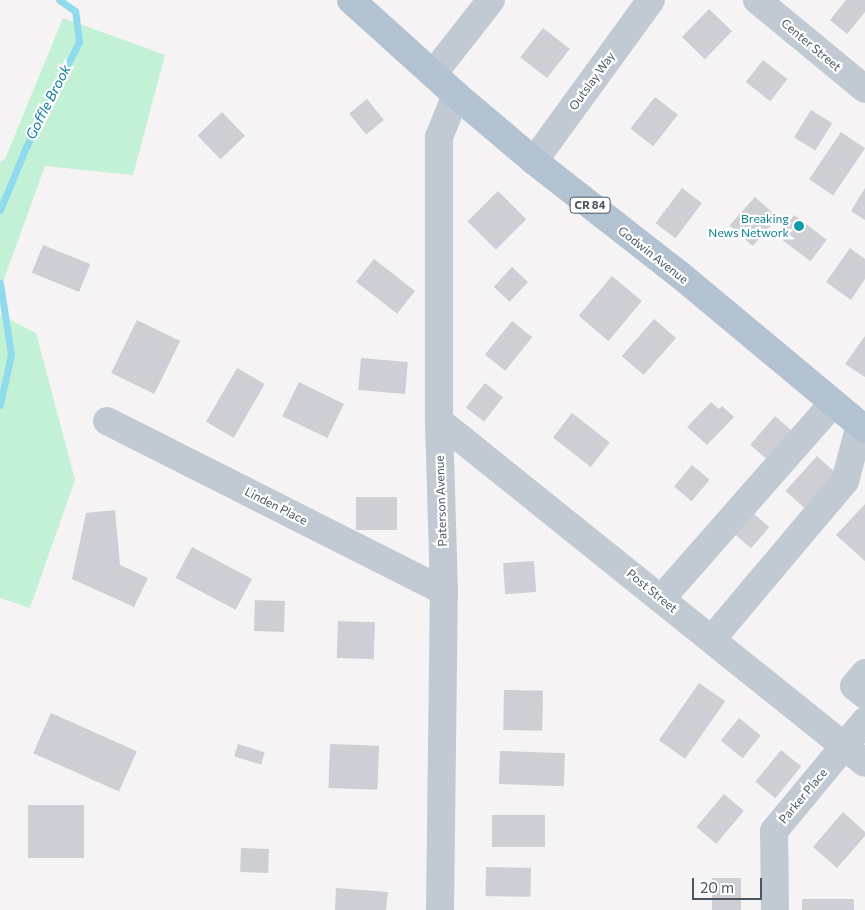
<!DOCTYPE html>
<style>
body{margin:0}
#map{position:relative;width:865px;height:910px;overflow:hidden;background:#f5f3f3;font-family:Commissioner,sans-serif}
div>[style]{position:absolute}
.green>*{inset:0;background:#c3f1d5}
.stream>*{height:7px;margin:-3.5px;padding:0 3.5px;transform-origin:3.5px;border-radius:3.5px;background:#90daee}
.building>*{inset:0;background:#cdcfd5;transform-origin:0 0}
.minor>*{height:28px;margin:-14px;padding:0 14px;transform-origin:14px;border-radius:14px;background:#c1cad2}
.major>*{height:28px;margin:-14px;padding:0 14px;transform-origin:14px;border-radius:14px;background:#b3c2d1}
.dots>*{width:14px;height:14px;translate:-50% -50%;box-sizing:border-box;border:2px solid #fff;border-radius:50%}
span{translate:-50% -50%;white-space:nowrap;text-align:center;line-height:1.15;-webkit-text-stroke:4.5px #fff;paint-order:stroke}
.shield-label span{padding:1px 4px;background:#fff;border:1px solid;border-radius:4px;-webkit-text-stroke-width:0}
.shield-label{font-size:11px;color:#4a5661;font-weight:700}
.street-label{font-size:12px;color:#4a5661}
.culture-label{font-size:12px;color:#0d838f}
.right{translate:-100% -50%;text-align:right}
.water-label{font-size:14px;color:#0c7c9b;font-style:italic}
.scale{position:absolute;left:692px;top:878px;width:70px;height:22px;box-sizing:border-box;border:2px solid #4a5661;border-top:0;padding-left:6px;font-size:15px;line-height:18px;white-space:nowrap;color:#4a5661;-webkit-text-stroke:4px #fff;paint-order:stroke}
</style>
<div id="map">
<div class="green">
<i style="clip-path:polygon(63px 18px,165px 55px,133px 175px,45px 166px,0 290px,0 162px,5px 159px)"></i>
<i style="clip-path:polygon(0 315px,36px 333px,75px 480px,30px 608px,0 598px)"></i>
</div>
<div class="stream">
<i style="left:0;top:210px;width:68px;rotate:-67.6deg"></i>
<i style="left:26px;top:147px;width:118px;rotate:-63.2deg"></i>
<i style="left:79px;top:42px;width:31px;rotate:-97deg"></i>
<i style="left:75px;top:11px;width:19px;rotate:-145deg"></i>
<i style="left:0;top:283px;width:72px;rotate:81.2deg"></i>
<i style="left:11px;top:354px;width:52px;rotate:102.2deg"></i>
</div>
<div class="building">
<i style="clip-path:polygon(846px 0,865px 0,865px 12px,847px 34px,830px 20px)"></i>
<i style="left:709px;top:9px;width:32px;height:39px;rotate:44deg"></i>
<i style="left:543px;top:28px;width:34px;height:37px;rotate:38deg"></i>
<i style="left:763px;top:60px;width:31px;height:28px;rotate:38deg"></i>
<i style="left:655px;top:97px;width:29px;height:40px;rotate:38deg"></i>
<i style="left:367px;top:99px;width:27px;height:23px;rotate:51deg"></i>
<i style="left:811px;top:110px;width:25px;height:32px;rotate:32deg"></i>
<i style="left:222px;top:112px;width:33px;height:34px;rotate:46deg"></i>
<i style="left:841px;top:132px;width:29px;height:57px;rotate:34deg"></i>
<i style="left:682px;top:188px;width:25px;height:44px;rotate:37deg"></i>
<i style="clip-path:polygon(865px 188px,865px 220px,851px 211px)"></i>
<i style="left:498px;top:191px;width:40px;height:43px;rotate:45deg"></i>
<i style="left:755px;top:197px;width:31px;height:38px;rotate:42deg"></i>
<i style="left:794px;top:215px;width:41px;height:27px;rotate:37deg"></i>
<i style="left:43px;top:245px;width:51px;height:30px;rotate:22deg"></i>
<i style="clip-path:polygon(850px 248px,865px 259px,865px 279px,851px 300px,826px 282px)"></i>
<i style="left:374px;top:259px;width:52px;height:29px;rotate:38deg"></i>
<i style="left:512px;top:267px;width:22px;height:27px;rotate:43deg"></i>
<i style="left:612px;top:276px;width:39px;height:52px;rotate:40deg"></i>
<i style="left:654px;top:319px;width:29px;height:49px;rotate:41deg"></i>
<i style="left:137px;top:320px;width:48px;height:59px;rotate:26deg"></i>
<i style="left:512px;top:321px;width:26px;height:43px;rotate:39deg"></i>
<i style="clip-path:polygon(865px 336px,865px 377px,845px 364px)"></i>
<i style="left:361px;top:358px;width:47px;height:32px;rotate:5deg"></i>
<i style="left:237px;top:368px;width:32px;height:62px;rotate:30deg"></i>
<i style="left:299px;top:382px;width:50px;height:38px;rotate:26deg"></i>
<i style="left:485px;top:383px;width:23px;height:31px;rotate:38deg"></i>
<i style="clip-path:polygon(711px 402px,719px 409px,722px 406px,734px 417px,707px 445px,687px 427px)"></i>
<i style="left:572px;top:413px;width:48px;height:31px;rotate:38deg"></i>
<i style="left:775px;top:416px;width:30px;height:38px;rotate:41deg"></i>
<i style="left:817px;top:456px;width:28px;height:47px;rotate:42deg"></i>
<i style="left:692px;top:465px;width:23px;height:28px;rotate:40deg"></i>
<i style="left:356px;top:497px;width:41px;height:33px"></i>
<i style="clip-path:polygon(865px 504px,865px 561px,836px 535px)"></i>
<i style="clip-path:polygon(115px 510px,120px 565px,148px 578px,134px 607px,72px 579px,86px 513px)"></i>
<i style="left:752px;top:512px;width:23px;height:28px;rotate:41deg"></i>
<i style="left:192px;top:547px;width:68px;height:35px;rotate:28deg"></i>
<i style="left:534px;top:561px;width:31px;height:31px;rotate:86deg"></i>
<i style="left:255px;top:600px;width:30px;height:31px;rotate:2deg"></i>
<i style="left:338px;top:621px;width:37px;height:37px;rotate:2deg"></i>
<i style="left:699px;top:683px;width:32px;height:70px;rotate:35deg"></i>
<i style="left:504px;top:690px;width:39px;height:40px;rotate:1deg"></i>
<i style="left:51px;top:713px;width:94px;height:44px;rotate:24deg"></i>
<i style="left:739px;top:718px;width:28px;height:29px;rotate:39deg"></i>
<i style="left:238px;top:744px;width:28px;height:13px;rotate:17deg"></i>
<i style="left:330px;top:744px;width:49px;height:44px;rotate:2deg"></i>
<i style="left:781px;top:750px;width:26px;height:41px;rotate:39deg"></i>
<i style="left:500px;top:751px;width:65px;height:33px;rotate:2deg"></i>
<i style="left:724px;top:794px;width:26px;height:43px;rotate:40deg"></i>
<i style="left:28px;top:805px;width:56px;height:53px"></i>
<i style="clip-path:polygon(843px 812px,865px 832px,865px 836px,837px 868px,813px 847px)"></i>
<i style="left:492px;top:815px;width:53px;height:32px"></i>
<i style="left:241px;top:848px;width:28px;height:24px;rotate:2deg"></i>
<i style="left:486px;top:867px;width:45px;height:29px;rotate:1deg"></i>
<i style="left:712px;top:878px;width:29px;height:32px"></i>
<i style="clip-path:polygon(336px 888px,388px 892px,386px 910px,335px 910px)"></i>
<i style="left:802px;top:899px;width:52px;height:11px"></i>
</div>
<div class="minor">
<i style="left:757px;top:0;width:140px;rotate:39.5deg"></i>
<i style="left:433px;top:74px;width:94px;rotate:-51.9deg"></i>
<i style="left:534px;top:161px;width:199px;rotate:-54deg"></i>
<i style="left:107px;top:421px;width:377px;rotate:26.8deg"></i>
<i style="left:439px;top:421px;width:546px;rotate:38.76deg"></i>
<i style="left:661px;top:599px;width:261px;rotate:-48.7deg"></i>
<i style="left:712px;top:639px;width:207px;rotate:-49.9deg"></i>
<i style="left:845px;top:481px;width:58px;rotate:-75deg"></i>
<i style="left:865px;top:673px;width:17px;rotate:130deg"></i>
<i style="left:854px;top:686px;width:14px;rotate:39deg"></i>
<i style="left:440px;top:910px;width:319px;rotate:-89.3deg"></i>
<i style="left:444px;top:591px;width:170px;rotate:-91.7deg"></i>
<i style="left:439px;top:421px;width:284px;rotate:-90deg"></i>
<i style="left:439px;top:137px;width:45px;rotate:-68deg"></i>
<i style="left:775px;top:910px;width:79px;rotate:-90.7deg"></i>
<i style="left:774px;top:831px;width:143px;rotate:-50.4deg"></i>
</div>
<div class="major">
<i style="left:351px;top:0;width:142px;rotate:42.1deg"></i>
<i style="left:456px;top:95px;width:102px;rotate:40.2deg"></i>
<i style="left:534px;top:161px;width:185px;rotate:38deg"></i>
<i style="left:680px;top:275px;width:241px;rotate:39.8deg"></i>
</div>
<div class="dots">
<i style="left:799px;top:226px;background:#0f9aa8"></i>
</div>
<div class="shield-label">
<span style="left:590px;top:205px">CR 84</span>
</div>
<div class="street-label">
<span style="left:811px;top:45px;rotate:40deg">Center Street</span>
<span style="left:592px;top:81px;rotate:-54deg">Outslay Way</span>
<span style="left:653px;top:255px;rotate:38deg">Godwin Avenue</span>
<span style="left:441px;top:501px;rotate:-92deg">Paterson Avenue</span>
<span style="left:276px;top:506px;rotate:27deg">Linden Place</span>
<span style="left:652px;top:591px;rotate:39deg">Post Street</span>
<span style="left:803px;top:796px;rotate:-50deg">Parker Place</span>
</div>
<div class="culture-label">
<span class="right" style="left:789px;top:226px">Breaking<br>News Network</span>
</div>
<div class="water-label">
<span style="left:48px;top:102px;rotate:-63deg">Goffle Brook</span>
</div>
<div class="scale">20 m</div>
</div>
